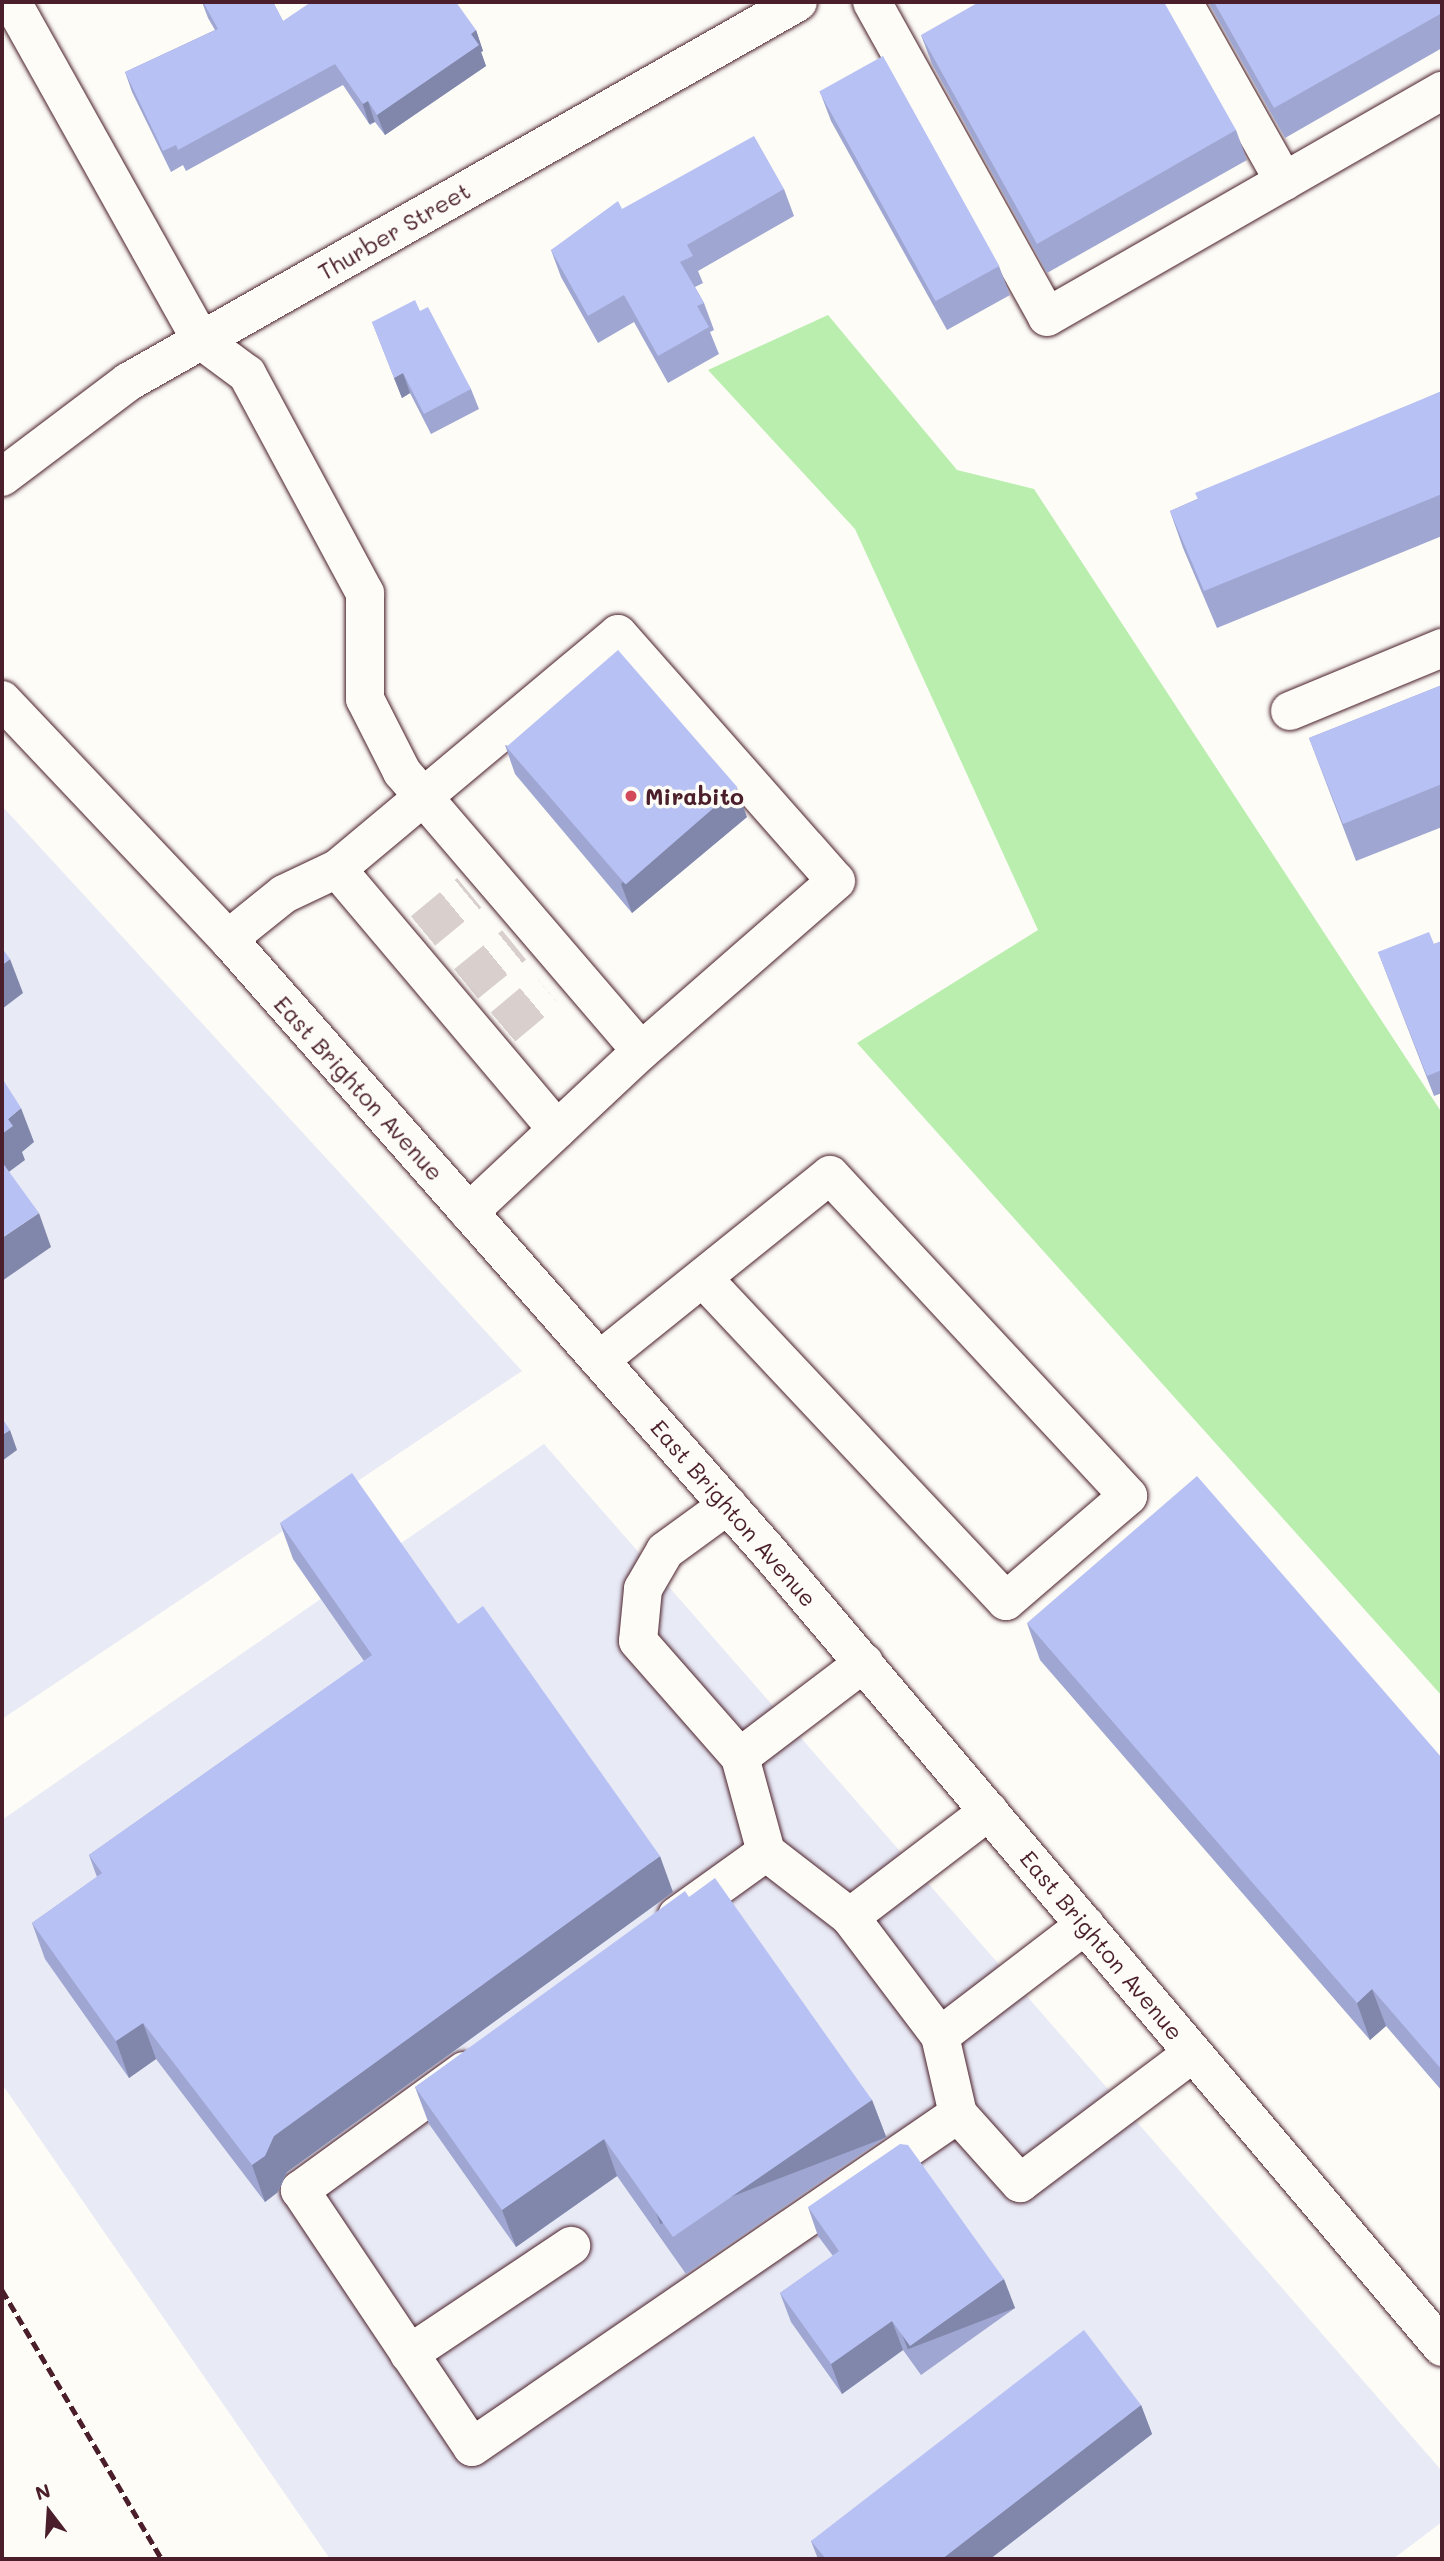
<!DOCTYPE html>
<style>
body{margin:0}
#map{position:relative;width:1444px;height:2561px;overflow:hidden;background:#fdfcf7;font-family:Mali,sans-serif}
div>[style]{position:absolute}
.built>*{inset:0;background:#e8eaf6}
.green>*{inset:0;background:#baeeaf}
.minor-tunnel>*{height:38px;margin-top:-19px;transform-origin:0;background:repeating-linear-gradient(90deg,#d9d0ce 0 38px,transparent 0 57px)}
.roads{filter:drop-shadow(0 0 2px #4a1f2b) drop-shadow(0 0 2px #4a1f2b)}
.minor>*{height:38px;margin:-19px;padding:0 19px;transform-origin:19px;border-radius:19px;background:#fdfcf7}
.major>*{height:38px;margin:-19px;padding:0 19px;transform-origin:19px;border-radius:19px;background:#fdfcf7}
.rail>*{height:5px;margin-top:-2.5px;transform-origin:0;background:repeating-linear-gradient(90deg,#4a1f2b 0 10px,transparent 0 15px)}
.wall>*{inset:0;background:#9ea6d1}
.shaded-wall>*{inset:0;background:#8187aa;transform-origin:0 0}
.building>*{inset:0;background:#b8c1f3;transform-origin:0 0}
.dots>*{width:19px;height:19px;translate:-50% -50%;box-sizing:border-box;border:4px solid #fdfcf7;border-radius:50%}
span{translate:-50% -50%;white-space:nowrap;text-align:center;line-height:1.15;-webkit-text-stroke:7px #fdfcf7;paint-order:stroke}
.street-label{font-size:23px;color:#4a1f2b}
.poi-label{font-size:23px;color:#4a1f2b;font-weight:700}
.left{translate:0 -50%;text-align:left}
.frame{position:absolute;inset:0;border:4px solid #4a1f2b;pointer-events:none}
.north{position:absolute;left:14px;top:2477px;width:70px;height:70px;-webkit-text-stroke:5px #fdfcf7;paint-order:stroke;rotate:343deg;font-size:19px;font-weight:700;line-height:28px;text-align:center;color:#4a1f2b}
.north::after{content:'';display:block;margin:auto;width:24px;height:32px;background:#4a1f2b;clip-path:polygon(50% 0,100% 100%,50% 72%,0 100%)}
</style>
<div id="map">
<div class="built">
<i style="clip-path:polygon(2px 806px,522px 1371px,2px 1719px)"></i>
<i style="clip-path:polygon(544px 1444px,1442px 2471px,1442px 2522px,1393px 2559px,330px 2559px,2px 2084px,2px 1820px)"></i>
</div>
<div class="green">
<i style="clip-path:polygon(828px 315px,957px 470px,1034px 489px,1442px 1113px,1442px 1696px,857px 1043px,1038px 930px,855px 529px,708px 370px)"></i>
</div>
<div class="minor-tunnel">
<i style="left:423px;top:931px;width:60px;rotate:-39.6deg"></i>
<i style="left:466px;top:984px;width:62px;rotate:-39.1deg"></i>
<i style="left:503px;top:1027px;width:57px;rotate:-40.1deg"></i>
</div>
<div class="roads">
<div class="minor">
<i style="left:12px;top:2px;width:387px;rotate:60.8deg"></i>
<i style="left:201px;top:340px;width:57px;rotate:36.5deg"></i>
<i style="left:247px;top:374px;width:249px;rotate:61.7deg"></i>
<i style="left:365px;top:593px;width:106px;rotate:90deg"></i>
<i style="left:365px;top:699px;width:82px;rotate:63.1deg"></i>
<i style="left:402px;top:772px;width:367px;rotate:49.4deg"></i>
<i style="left:641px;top:1051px;width:236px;rotate:136.9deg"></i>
<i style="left:872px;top:2px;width:360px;rotate:60.9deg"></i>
<i style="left:1047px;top:317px;width:455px;rotate:-29.8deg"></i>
<i style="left:1183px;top:2px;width:206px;rotate:60.6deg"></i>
<i style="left:2px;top:477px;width:158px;rotate:-37deg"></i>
<i style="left:128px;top:382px;width:770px;rotate:-29.56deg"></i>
<i style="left:1290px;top:711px;width:165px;rotate:-22.5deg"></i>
<i style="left:337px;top:869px;width:341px;rotate:49.8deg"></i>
<i style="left:228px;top:939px;width:72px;rotate:-38.8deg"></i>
<i style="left:284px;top:894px;width:59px;rotate:-25.3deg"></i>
<i style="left:337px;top:869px;width:366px;rotate:-39.9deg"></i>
<i style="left:618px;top:634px;width:329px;rotate:48.6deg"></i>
<i style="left:836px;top:881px;width:259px;rotate:138.9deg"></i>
<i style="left:600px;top:1360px;width:295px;rotate:-38.8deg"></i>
<i style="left:830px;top:1175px;width:438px;rotate:47.1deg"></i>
<i style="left:1128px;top:1496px;width:161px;rotate:139.3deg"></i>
<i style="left:1006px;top:1601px;width:441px;rotate:-133.2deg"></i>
<i style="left:728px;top:1505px;width:78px;rotate:143.9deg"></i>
<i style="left:665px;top:1551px;width:44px;rotate:120.1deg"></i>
<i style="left:643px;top:1589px;width:52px;rotate:95.5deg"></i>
<i style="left:638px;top:1641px;width:154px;rotate:48.7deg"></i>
<i style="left:989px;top:1811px;width:175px;rotate:142.7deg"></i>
<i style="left:850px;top:1917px;width:149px;rotate:52.9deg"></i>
<i style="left:940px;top:2036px;width:183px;rotate:-37.4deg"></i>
<i style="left:766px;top:1852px;width:98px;rotate:-105.3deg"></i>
<i style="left:740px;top:1757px;width:156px;rotate:-37.2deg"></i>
<i style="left:677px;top:1916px;width:110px;rotate:-35.7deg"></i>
<i style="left:766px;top:1852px;width:106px;rotate:37.7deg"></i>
<i style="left:940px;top:2036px;width:80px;rotate:77deg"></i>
<i style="left:958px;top:2114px;width:93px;rotate:48.1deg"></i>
<i style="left:1020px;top:2183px;width:216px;rotate:-36.9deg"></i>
<i style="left:464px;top:2071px;width:203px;rotate:144deg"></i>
<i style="left:300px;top:2190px;width:309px;rotate:56.2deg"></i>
<i style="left:472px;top:2447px;width:589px;rotate:-34.42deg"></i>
<i style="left:409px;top:2354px;width:195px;rotate:-33.7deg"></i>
</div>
<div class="major">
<i style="left:2px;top:700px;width:329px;rotate:46.6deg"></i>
<i style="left:228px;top:939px;width:816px;rotate:48.58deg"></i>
<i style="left:768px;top:1551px;width:1043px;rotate:49.74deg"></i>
</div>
</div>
<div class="rail">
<i style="left:2px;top:2290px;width:313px;rotate:59.3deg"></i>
</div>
<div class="wall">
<i style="clip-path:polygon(202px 2px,273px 2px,283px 21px,476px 30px,483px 51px,481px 52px,486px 66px,385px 135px,375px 122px,370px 125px,343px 85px,186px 171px,183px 165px,171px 172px,132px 92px,125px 72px,215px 30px,208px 18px)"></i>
<i style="clip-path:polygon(1208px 2px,1442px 2px,1442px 48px,1285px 138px)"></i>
<i style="clip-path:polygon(921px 35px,1236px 130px,1247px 160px,1047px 273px,932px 64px)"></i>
<i style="clip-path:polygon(820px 92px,999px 266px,1010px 295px,947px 330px,831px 121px)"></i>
<i style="clip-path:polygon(784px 189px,794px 216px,698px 271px,703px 283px,695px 287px,704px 303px,714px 330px,710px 332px,719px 354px,668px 383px,634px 322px,598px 343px,561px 277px,551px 250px,622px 209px)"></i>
<i style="clip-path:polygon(420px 311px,471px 389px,479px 409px,431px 434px,410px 393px,402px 398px,372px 322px)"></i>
<i style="clip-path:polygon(1442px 391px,1442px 536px,1217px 628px,1183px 548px,1170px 511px)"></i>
<i style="clip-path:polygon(1442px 685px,1442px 827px,1356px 861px,1309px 738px)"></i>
<i style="clip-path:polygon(505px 745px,747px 817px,632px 913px,515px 774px)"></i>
<i style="clip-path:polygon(1442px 941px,1442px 1093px,1434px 1096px,1378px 952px,1434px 944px)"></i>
<i style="clip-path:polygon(280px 1523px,458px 1624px,673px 1892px,287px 2172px,278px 2192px,265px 2202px,156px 2059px,129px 2078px,45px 1959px,32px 1923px,97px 1877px,89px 1855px,364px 1661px,293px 1559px)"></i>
<i style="clip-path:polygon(1027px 1623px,1442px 1758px,1442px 2091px,1386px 2026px,1370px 2040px,1040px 1660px)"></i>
<i style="clip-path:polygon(689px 1897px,872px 2100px,886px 2137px,686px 2274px,617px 2176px,516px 2247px,429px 2124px,415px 2087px)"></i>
<i style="clip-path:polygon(808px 2207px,1015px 2308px,921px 2375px,903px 2350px,842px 2394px,791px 2322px,780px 2293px,833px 2256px,818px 2236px)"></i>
<i style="clip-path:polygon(1141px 2405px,1152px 2434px,990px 2559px,818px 2559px,811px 2541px)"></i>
</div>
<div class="shaded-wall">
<i style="clip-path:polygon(476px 30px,483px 51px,481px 52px,486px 66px,385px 135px,377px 115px)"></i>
<i style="left:368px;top:101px;width:22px;height:6px;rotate:72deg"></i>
<i style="clip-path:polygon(403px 373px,410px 393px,402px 398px,394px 378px)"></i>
<i style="clip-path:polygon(737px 788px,747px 817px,632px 913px,621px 884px)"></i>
<i style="clip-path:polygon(10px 959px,23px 993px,2px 1009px,2px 965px)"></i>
<i style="clip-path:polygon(21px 1108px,34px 1142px,22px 1152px,25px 1160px,2px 1177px,2px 1134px,8px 1119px)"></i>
<i style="clip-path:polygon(39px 1213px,51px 1247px,2px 1281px,2px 1238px)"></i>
<i style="clip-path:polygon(10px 1430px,17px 1450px,2px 1461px,2px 1435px)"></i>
<i style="clip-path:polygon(660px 1856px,673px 1892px,287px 2172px,278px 2192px,265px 2202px,252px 2165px,274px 2136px)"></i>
<i style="clip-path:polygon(1372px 1989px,1386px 2026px,1370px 2040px,1357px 2003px)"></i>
<i style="clip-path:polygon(143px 2023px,156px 2059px,129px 2078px,116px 2041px)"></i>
<i style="left:872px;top:2100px;width:40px;height:242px;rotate:69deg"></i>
<i style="clip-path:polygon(604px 2139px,617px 2176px,516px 2247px,502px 2210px)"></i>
<i style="left:1004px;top:2279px;width:31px;height:115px;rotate:69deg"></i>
<i style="clip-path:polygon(892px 2321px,903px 2350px,842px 2394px,831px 2364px)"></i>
<i style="clip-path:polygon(1141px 2405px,1152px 2434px,990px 2559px,942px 2559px)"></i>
</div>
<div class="building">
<i style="clip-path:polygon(203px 2px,273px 2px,283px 21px,311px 2px,456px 2px,476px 30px,471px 34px,479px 45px,377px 115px,368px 101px,363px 104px,335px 64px,178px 150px,176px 145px,163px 151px,125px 72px,218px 29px)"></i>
<i style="clip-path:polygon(979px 2px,1164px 2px,1236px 130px,1037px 244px,921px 35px)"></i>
<i style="clip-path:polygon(1214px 2px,1442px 2px,1442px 13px,1274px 108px)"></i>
<i style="left:883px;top:56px;width:240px;height:73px;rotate:61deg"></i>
<i style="clip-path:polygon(754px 136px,784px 189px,687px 245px,693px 256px,680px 262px,704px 303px,697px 306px,709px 327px,658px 356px,624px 295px,588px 316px,551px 250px,618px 201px,622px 209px)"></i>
<i style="clip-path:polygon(415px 300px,420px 311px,428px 307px,471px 389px,424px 414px,403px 373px,394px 378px,372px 322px)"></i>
<i style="clip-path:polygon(1442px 391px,1442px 494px,1204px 591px,1170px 511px,1198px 499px,1195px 493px)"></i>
<i style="left:618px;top:650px;width:182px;height:148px;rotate:49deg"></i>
<i style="clip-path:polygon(1442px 685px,1442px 784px,1343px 824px,1309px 738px)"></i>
<i style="clip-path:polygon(1429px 932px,1434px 944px,1442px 941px,1442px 1070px,1427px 1076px,1378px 952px)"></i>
<i style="clip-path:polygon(2px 948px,10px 959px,2px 965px)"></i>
<i style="clip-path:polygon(2px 1078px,21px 1108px,8px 1119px,13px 1126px,2px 1134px)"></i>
<i style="clip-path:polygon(2px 1162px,39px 1213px,2px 1238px)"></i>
<i style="clip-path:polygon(2px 1418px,10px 1430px,2px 1435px)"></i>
<i style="clip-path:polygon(352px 1473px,458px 1624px,483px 1606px,660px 1856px,274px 2136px,265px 2156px,252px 2165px,143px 2023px,116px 2041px,32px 1923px,102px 1873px,89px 1855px,372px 1655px,280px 1523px)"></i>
<i style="clip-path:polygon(1197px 1476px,1442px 1758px,1442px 2070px,1372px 1989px,1357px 2003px,1027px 1623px)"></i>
<i style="clip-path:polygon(715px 1878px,872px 2100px,673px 2237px,604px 2139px,502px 2210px,415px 2087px,685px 1891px,689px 1897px)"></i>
<i style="clip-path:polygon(900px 2144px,908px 2145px,1004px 2279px,910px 2346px,892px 2321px,831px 2364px,780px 2293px,839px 2251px,808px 2207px)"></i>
<i style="clip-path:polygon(1084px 2330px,1141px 2405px,942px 2559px,826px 2559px,811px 2541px)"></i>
</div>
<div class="dots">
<i style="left:631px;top:796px;background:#d1495b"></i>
</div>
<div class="street-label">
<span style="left:394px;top:231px;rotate:-30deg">Thurber Street</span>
<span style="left:359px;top:1088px;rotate:48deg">East Brighton Avenue</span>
<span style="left:734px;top:1513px;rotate:49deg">East Brighton Avenue</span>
<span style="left:1102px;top:1945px;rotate:50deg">East Brighton Avenue</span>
</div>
<div class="poi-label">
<span class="left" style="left:645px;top:796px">Mirabito</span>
</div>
<div class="frame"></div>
<div class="north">N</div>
</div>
